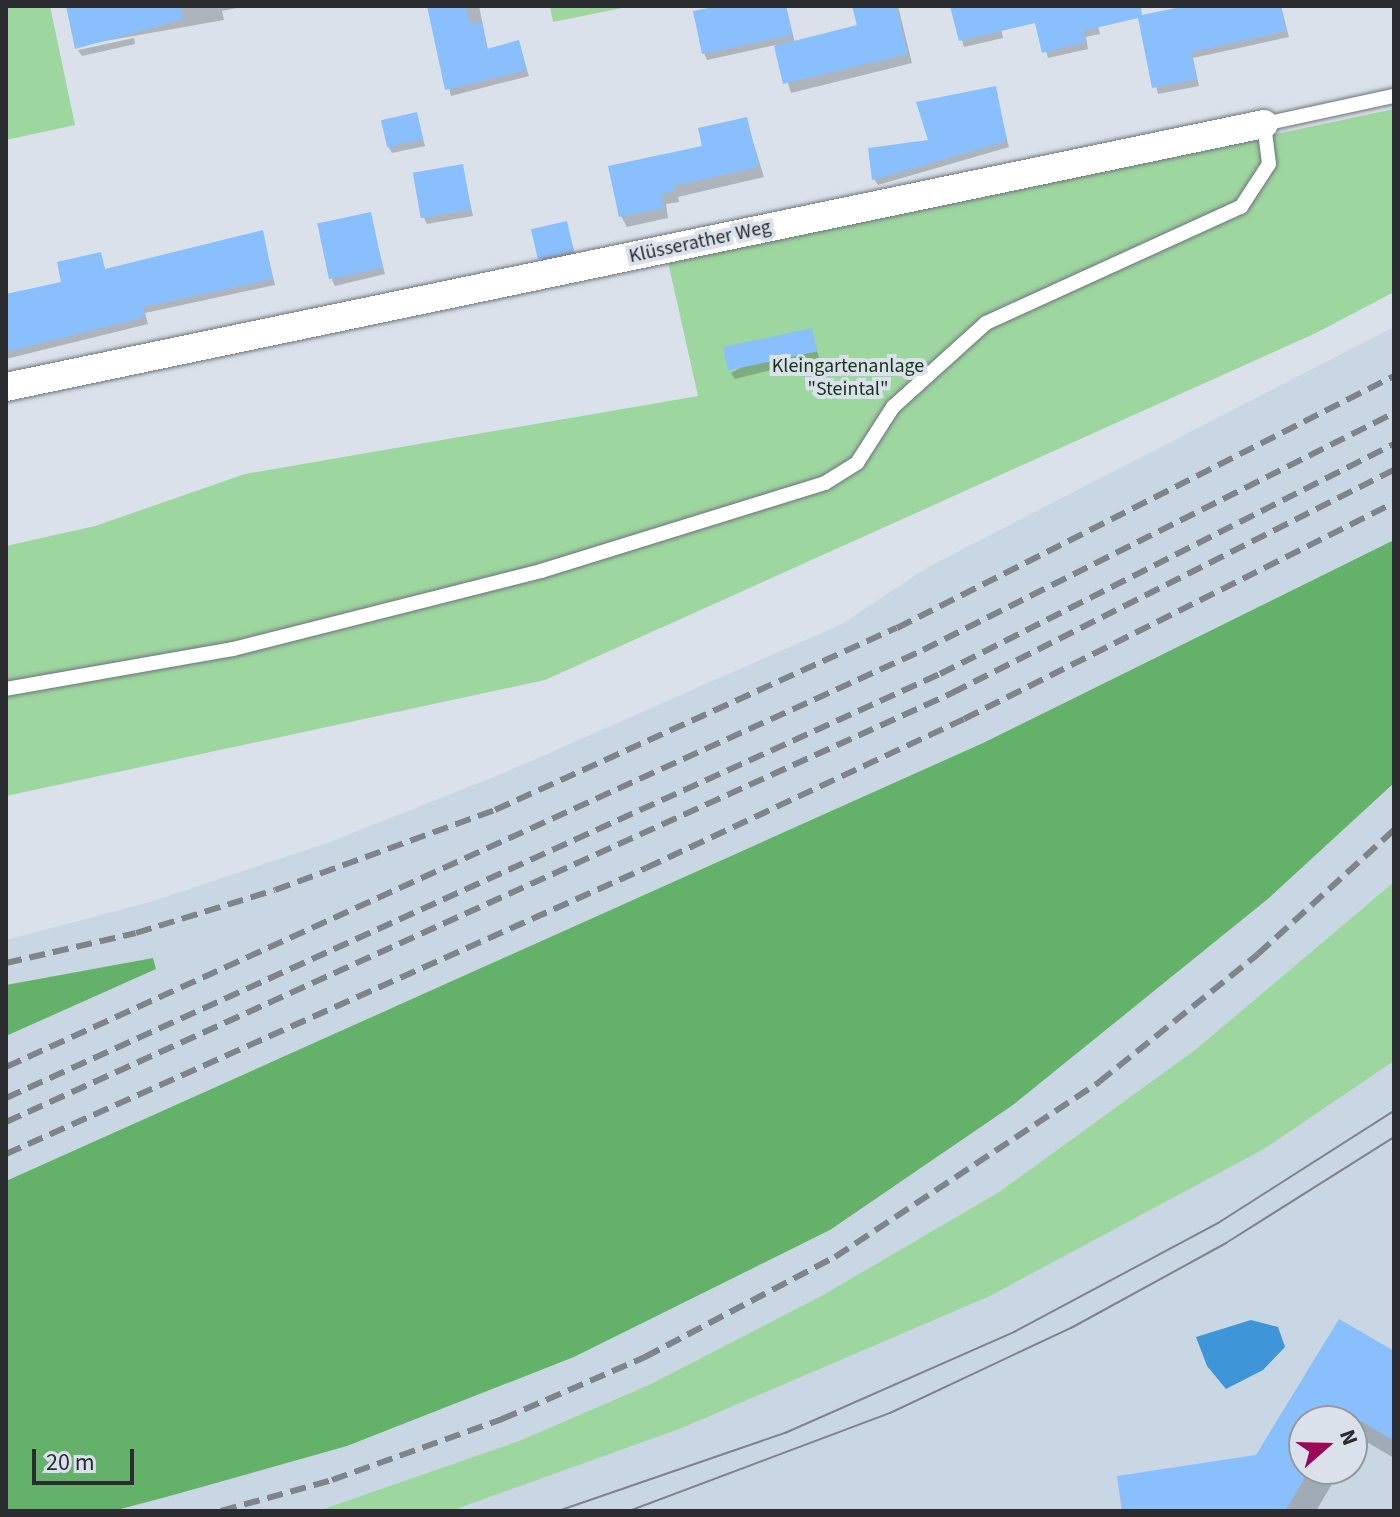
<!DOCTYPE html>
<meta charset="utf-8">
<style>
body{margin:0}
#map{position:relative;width:1400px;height:1517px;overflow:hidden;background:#dae1ea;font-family:"Source Sans 3",sans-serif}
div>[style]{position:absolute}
.built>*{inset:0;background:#c9d6e3}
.green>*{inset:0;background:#9ed6a0}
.forest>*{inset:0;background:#64b169}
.water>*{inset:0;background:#3e96d8}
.shadow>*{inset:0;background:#0003;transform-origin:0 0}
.building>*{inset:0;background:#89bffc;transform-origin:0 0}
.roads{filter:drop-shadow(0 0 2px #6d737b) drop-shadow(0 0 2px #6d737b)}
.service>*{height:14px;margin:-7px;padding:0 7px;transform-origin:7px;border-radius:7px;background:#fff}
.minor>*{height:28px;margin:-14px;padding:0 14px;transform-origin:14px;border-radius:14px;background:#fff}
.tram>*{height:2px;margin:-1px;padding:0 1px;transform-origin:1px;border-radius:1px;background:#7f838a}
.rail>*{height:6px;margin-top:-3px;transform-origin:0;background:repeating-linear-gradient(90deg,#7f838a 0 16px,transparent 0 24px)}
span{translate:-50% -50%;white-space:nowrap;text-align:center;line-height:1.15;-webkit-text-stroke:8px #dae1ea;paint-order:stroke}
.street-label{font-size:20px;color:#2a2c30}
.park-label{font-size:20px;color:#143417}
.frame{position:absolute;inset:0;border:8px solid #2a2c30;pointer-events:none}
.north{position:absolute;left:1288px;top:1405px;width:80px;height:80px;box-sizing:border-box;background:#dae1ea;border:2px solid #9499a0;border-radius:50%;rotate:70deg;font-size:22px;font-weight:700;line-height:32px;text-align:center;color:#2a2c30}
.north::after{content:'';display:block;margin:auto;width:28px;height:36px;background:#9b0858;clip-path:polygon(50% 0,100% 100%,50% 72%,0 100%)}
.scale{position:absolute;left:32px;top:1449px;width:102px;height:36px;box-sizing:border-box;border:4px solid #2a2c30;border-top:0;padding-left:10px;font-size:24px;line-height:28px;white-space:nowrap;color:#2a2c30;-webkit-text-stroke:6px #dae1ea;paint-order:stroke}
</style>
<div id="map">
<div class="built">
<i style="clip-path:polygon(1394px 327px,1394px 540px,983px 743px,6px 1181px,6px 1036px,156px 968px,153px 958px,6px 985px,6px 940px,150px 902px,330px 842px,506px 772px,842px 624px,928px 567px)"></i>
<i style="clip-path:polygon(1394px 783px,1394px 882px,1195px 1050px,999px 1192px,823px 1295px,651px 1384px,519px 1441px,352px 1501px,318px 1511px,113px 1511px,347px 1446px,574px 1357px,830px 1230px,1013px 1105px,1269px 898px)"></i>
<i style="clip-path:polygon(evenodd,1394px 1061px,1394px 1511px,451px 1511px,682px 1428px,990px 1296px,1264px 1149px,1394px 1061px,1304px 1421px,1352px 1421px,1352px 1469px,1304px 1469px,1304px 1421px)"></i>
</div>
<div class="green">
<i style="clip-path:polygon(6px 6px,50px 6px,75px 125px,6px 140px)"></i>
<i style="clip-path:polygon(550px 6px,632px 6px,553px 22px)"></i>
<i style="clip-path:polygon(1394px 109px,1394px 292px,1316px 333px,545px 680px,6px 796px,6px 546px,95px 526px,245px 474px,698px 396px,668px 262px)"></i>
<i style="clip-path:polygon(1394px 882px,1394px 1061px,1264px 1149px,990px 1296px,682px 1428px,451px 1511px,318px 1511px,519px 1441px,651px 1384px,823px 1295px,999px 1192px,1195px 1050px)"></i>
</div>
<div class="forest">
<i style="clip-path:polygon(1394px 540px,1394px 783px,1269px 898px,1013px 1105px,830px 1230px,574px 1357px,347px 1446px,166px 1497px,113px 1511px,6px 1511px,6px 1181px,983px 743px)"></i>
<i style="clip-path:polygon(153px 958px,156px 969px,6px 1036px,6px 985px)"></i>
</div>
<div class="water">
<i style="clip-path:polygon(1251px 1320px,1278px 1327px,1285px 1347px,1263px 1370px,1226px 1389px,1207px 1366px,1196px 1337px)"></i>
</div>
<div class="shadow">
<i style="clip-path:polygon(68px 6px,247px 6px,222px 11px,224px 20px,77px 46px)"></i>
<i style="clip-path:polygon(429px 6px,479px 6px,488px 50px,518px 43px,529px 76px,451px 96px)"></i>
<i style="clip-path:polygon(729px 6px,786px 6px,795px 43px,859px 26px,854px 6px,898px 6px,912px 63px,791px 93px,776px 45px,707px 60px,704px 53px)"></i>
<i style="clip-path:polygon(952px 6px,996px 6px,1003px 38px,964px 47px)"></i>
<i style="clip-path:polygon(1033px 6px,1093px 6px,1100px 34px,1086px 37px,1088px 49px,1048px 58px)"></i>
<i style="clip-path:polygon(1187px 6px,1281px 6px,1289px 37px,1193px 58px,1199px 86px,1158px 94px,1140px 18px)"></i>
<i style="clip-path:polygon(134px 38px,135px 44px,82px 56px,78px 50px)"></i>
<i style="clip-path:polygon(994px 88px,1009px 147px,878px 185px,874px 179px,930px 142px)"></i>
<i style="clip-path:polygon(416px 114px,425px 146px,392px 153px,388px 146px)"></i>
<i style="clip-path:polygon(746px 119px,764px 177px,678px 197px,679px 202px,666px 204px,668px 218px,627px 227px,621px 216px)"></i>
<i style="clip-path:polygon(462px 166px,473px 216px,427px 224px,424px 218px)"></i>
<i style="clip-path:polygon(370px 215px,385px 274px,335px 286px,332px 280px)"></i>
<i style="left:566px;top:223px;width:35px;height:33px;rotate:74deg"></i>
<i style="clip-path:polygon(262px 232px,275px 285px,145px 313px,148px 324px,6px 359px,6px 304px,64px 283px,100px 255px,106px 271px)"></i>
<i style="clip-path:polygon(811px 330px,819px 358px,735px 379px,731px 373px)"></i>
<i style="clip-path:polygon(1394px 1352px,1394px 1458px,1360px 1438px,1352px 1451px,1352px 1421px,1304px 1421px,1304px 1469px,1341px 1469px,1316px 1511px,1124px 1511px,1257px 1457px)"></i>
</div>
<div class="building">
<i style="clip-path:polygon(66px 6px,181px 6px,183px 19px,75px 49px)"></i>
<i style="clip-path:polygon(427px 6px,466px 6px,470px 24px,482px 22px,487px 49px,519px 40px,527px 70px,445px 90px)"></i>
<i style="clip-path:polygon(719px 6px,786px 6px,792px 35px,702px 54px,693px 11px)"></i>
<i style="clip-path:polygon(852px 6px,896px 6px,908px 54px,783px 84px,774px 46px,857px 25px)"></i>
<i style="clip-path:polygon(950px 6px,1141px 6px,1142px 15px,1185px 6px,1281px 6px,1286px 31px,1191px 52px,1197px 79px,1152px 88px,1138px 18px,1083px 31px,1086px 42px,1042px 53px,1035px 23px,959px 41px)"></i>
<i style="clip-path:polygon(996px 86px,1007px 141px,872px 180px,868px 148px,928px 140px,916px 102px)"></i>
<i style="left:417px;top:112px;width:28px;height:37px;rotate:77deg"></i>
<i style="clip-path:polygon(747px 117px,759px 167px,674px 186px,675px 191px,661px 194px,664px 208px,619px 217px,608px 166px,702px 146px,698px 128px)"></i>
<i style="left:463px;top:164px;width:46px;height:51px;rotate:80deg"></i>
<i style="left:371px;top:212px;width:57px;height:55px;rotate:78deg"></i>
<i style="left:567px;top:221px;width:31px;height:37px;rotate:77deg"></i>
<i style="clip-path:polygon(263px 230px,273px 279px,143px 307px,145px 317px,6px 352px,6px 294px,61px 282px,57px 262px,101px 252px,105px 269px)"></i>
<i style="left:812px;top:328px;width:24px;height:91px;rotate:78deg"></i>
<i style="clip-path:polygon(1339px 1319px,1394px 1351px,1394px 1441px,1344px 1411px,1338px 1421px,1304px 1421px,1304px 1469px,1310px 1469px,1285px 1511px,1122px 1511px,1117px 1476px,1256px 1455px)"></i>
</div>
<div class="roads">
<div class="service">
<i style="left:6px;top:689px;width:230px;rotate:-10deg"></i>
<i style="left:233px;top:649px;width:318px;rotate:-14.2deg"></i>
<i style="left:541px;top:571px;width:297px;rotate:-17.2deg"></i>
<i style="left:825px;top:483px;width:38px;rotate:-32deg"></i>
<i style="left:857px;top:463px;width:67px;rotate:-57.3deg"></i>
<i style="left:893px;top:407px;width:125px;rotate:-42.1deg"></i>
<i style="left:986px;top:323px;width:280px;rotate:-24.5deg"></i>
<i style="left:1241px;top:207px;width:51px;rotate:-56.9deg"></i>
<i style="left:1269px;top:164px;width:40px;rotate:-97.1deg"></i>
<i style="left:1264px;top:124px;width:133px;rotate:-12.2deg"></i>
</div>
<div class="minor">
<i style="left:6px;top:387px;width:1285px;rotate:-11.81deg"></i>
</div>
</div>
<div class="tram">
<i style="left:558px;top:1511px;width:240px;rotate:-19deg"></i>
<i style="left:785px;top:1433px;width:250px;rotate:-23.8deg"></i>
<i style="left:1014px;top:1332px;width:231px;rotate:-28.1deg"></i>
<i style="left:1218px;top:1223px;width:209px;rotate:-32.5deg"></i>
<i style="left:629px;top:1511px;width:279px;rotate:-20.6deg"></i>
<i style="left:890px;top:1413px;width:200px;rotate:-25.2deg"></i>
<i style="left:1071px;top:1328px;width:177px;rotate:-28.7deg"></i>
<i style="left:1226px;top:1243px;width:199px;rotate:-32.2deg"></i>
</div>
<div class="rail">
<i style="left:6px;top:963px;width:133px;rotate:-13deg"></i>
<i style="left:136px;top:933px;width:145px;rotate:-17.2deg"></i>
<i style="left:275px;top:890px;width:234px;rotate:-20deg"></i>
<i style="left:495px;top:810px;width:441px;rotate:-24.4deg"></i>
<i style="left:897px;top:628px;width:557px;rotate:-26.89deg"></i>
<i style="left:6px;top:1067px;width:1007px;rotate:-24.45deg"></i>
<i style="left:923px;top:650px;width:527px;rotate:-26.71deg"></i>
<i style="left:6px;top:1098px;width:1026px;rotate:-24.42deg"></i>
<i style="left:940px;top:674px;width:509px;rotate:-26.87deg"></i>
<i style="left:6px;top:1122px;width:1039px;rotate:-24.39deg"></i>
<i style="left:952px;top:693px;width:495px;rotate:-26.8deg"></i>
<i style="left:6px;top:1154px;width:701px;rotate:-24.08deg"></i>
<i style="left:646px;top:868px;width:351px;rotate:-25.1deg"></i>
<i style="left:964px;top:719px;width:481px;rotate:-26.7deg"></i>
<i style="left:221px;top:1511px;width:115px;rotate:-15.6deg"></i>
<i style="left:332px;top:1480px;width:181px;rotate:-19.7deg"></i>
<i style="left:502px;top:1419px;width:156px;rotate:-23.4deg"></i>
<i style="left:645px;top:1357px;width:215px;rotate:-27.8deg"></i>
<i style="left:835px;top:1257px;width:317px;rotate:-33.5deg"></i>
<i style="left:1099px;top:1082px;width:204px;rotate:-38.8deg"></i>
<i style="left:1258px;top:954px;width:184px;rotate:-42.4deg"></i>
</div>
<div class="street-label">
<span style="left:700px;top:242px;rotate:-12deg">Klüsserather Weg</span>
</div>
<div class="park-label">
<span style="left:848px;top:378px">Kleingartenanlage<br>"Steintal"</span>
</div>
<div class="frame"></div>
<div class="north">N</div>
<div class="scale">20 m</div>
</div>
